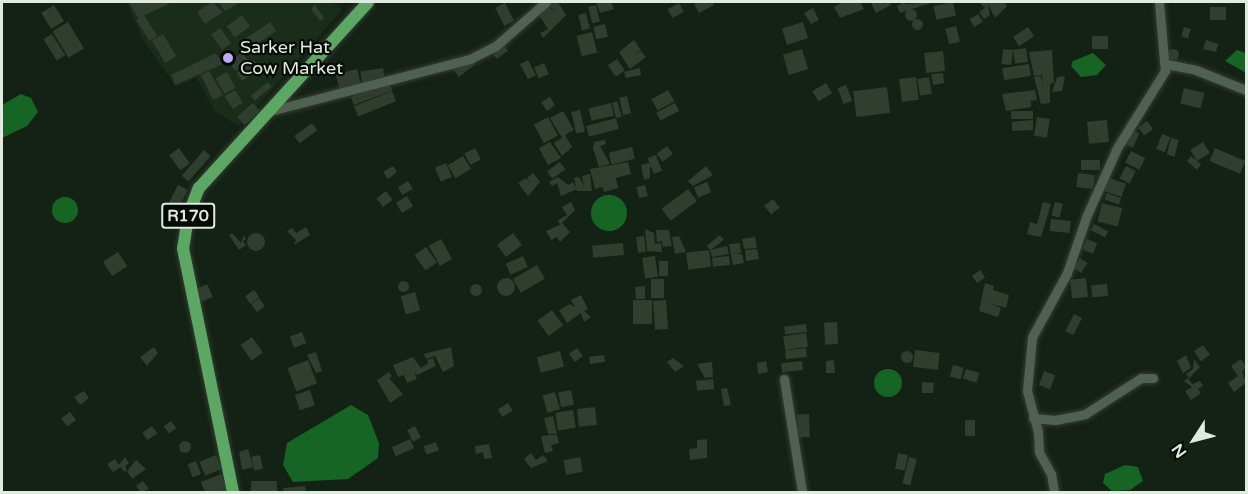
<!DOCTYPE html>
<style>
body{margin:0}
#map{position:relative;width:1248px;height:494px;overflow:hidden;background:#142215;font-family:"Varela Round",sans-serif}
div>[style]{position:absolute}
.built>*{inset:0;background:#1a2d1b}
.water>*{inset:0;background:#166524}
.round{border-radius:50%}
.building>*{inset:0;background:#2f3e2f;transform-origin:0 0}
.roads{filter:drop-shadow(0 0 2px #333d34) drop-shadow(0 0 2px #333d34)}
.minor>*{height:9px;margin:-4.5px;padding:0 4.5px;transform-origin:4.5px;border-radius:4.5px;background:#506151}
.major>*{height:12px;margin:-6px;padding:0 6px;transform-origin:6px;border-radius:6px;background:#5ba763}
.dots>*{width:16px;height:16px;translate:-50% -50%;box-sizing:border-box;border:3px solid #050a05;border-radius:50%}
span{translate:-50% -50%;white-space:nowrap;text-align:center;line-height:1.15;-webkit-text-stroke:4.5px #050a05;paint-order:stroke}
.shield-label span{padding:2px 4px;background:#050a05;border:2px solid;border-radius:4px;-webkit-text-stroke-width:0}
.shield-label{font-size:16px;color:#e0eae0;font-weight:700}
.poi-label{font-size:18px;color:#e0eae0}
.left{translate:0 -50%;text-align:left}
.frame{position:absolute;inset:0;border:3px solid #e0eae0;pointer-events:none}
.north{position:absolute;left:1164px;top:410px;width:60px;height:60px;-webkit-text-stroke:4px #050a05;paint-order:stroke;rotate:234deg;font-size:16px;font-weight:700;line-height:24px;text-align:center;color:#e0eae0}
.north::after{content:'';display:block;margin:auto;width:21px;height:27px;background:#e0eae0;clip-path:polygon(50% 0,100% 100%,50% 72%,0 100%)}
</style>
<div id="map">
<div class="built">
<i style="clip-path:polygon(127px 2px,333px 2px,342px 10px,239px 127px,215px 111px,196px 77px,176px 87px,142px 38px)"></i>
</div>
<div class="water">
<i style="clip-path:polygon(1237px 50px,1246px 53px,1246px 73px,1225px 61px)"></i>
<i style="clip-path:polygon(1093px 53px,1106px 65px,1097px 75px,1081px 77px,1071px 66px,1073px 61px)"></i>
<i style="clip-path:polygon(21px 94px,31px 98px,38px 112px,27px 126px,2px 138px,2px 105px)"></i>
<i class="round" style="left:591px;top:195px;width:36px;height:36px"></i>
<i class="round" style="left:52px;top:197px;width:26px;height:26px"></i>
<i class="round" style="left:874px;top:369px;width:28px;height:28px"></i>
<i style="clip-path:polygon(351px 405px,368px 415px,379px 443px,378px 458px,348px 479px,293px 482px,283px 465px,287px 443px)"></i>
<i style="clip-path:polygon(1125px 465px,1138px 467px,1143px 481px,1130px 490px,1112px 491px,1103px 483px,1105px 474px)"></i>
</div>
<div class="building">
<i style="clip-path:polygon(129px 2px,168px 2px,169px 4px,138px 18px)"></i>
<i style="clip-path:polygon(212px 2px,223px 12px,205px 24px,197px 12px)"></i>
<i style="clip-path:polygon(218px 2px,240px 2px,225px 11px)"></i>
<i style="clip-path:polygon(554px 2px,558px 2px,566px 15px,543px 38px,540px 33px,548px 29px,538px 14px,548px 6px,555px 12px,549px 5px)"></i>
<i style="clip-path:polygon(596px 2px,611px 2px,614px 9px,600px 13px)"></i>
<i style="clip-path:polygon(698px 2px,712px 2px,714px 5px,699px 13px,694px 4px)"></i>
<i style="clip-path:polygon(843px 2px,860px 2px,864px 9px,840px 18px,834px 7px)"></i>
<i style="clip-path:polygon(874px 2px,889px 2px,891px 5px,876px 13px,871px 3px)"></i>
<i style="clip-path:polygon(904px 2px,905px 4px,934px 2px,900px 13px,897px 6px)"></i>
<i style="left:953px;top:2px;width:14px;height:20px;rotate:78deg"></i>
<i style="clip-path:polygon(979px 2px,1004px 2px,1007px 6px,995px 18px,988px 4px,990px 15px,984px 19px,979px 12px,985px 8px)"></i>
<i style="left:505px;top:3px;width:20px;height:11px;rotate:63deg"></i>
<i style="left:679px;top:3px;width:10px;height:13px;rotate:61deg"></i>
<i style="left:54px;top:5px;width:19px;height:15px;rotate:58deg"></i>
<i style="clip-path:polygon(315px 5px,324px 18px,320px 21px,311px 9px)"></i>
<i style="left:596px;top:5px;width:17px;height:8px;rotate:77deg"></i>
<i style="left:1210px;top:7px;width:16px;height:13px"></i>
<i style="clip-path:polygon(813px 8px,819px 20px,811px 24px,804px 13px)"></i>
<i class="round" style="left:905px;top:9px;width:12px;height:12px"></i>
<i style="left:586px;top:13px;width:16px;height:8px;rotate:76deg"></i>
<i style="left:978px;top:14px;width:9px;height:10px;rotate:58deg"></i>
<i style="left:144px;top:15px;width:25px;height:9px;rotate:58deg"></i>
<i style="left:242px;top:15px;width:14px;height:19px;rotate:54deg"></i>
<i class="round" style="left:911.5px;top:18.5px;width:11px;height:11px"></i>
<i style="left:68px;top:22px;width:31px;height:18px;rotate:59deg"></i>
<i style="left:270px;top:22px;width:11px;height:37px;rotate:56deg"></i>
<i style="left:803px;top:22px;width:17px;height:22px;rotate:73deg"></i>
<i style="left:605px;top:24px;width:13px;height:12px;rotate:77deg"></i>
<i style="left:956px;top:26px;width:16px;height:11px;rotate:76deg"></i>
<i style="left:1028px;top:27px;width:11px;height:18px;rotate:56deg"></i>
<i style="left:1184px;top:27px;width:7px;height:10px;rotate:16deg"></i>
<i style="left:220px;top:28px;width:19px;height:11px;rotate:54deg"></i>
<i style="left:592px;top:32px;width:21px;height:16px;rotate:76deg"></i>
<i style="left:52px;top:34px;width:25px;height:10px;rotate:58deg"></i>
<i style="left:163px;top:34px;width:26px;height:13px;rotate:59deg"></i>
<i style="left:1092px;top:36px;width:16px;height:13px"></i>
<i style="clip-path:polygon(634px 40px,641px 50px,633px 56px,641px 51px,646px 57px,630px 69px,619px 52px)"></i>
<i style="clip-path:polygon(1206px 40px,1218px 44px,1216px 52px,1203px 49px)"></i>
<i style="left:502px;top:42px;width:11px;height:14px;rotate:56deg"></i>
<i style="left:1026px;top:48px;width:14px;height:13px;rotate:82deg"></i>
<i class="round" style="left:1167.5px;top:48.5px;width:11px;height:11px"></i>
<i style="left:802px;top:49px;width:21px;height:20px;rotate:73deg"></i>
<i style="left:1003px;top:49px;width:10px;height:15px;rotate:6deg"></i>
<i style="clip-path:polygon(1052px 50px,1054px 83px,1050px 84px,1050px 103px,1041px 104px,1034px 77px,1041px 76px,1043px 85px,1042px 75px,1034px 76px,1029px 52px)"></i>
<i style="left:943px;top:51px;width:20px;height:19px;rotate:84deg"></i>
<i style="left:242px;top:52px;width:11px;height:17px;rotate:52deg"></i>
<i style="clip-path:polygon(216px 53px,223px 64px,175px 85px,171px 75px)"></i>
<i style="clip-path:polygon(472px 59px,475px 64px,459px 77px,453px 69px)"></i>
<i style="left:617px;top:59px;width:14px;height:11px;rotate:56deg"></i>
<i style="left:254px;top:60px;width:10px;height:22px;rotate:53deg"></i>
<i style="left:528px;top:60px;width:17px;height:9px;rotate:62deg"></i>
<i style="left:544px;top:63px;width:12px;height:11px;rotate:66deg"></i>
<i style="left:1029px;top:64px;width:12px;height:27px;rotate:81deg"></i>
<i style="left:383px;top:68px;width:12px;height:23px;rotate:81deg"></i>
<i style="clip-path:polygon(640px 68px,641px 75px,626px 78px,624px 72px)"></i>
<i style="left:357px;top:69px;width:16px;height:22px;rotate:76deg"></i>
<i style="clip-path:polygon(209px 71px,223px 95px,213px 100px,201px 75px)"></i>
<i style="left:227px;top:72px;width:18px;height:13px;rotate:61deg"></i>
<i style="clip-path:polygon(943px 73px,944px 83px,933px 85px,931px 74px)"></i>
<i style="clip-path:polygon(1065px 76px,1062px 91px,1052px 92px,1057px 77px)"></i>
<i style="left:916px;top:77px;width:23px;height:17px;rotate:83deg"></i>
<i style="left:929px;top:77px;width:17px;height:12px;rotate:80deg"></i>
<i style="left:268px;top:82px;width:6px;height:22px;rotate:51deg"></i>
<i style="left:389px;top:82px;width:9px;height:41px;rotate:69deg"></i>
<i style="left:826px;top:83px;width:12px;height:16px;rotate:59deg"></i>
<i style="left:846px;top:85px;width:17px;height:9px;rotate:69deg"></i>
<i style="left:887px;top:87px;width:26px;height:34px;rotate:83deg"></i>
<i style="left:1184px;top:88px;width:21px;height:16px;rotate:14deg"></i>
<i style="left:235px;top:90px;width:15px;height:12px;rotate:58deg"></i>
<i style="left:668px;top:90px;width:13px;height:19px;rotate:61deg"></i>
<i style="clip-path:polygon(1035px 90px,1037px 100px,1022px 102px,1031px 101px,1031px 107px,1006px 111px,1002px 94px)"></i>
<i style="left:392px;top:91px;width:11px;height:41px;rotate:68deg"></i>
<i style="left:627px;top:96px;width:18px;height:8px;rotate:77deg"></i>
<i style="clip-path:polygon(550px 97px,555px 105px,547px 111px,541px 102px)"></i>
<i style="clip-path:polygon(617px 101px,622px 117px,616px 118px,612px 103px)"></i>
<i style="left:253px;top:103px;width:11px;height:21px;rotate:49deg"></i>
<i style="left:611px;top:103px;width:13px;height:23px;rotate:77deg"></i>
<i style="left:675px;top:103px;width:9px;height:21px;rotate:63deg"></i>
<i style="left:580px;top:110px;width:22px;height:9px;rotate:77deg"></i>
<i style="clip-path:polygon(563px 111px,574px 130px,565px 135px,572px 147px,562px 156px,554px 143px,562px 138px,550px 118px)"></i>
<i style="left:1011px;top:111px;width:22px;height:8px"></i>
<i style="left:548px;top:117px;width:21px;height:16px;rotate:62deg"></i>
<i style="left:1037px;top:117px;width:13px;height:19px;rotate:9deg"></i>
<i style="left:616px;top:118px;width:11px;height:31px;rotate:75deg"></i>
<i style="clip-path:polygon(1033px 120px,1033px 130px,1012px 131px,1012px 122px)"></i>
<i style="left:1107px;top:120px;width:22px;height:20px;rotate:85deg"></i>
<i style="left:1147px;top:121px;width:10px;height:11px;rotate:53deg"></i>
<i style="left:312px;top:123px;width:9px;height:22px;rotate:54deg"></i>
<i style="left:1132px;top:130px;width:8px;height:16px;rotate:23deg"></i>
<i style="left:1162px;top:134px;width:9px;height:16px;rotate:21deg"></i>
<i style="left:1171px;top:138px;width:8px;height:17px;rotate:14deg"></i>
<i style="clip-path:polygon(605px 140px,606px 144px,600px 146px,610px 164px,599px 167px,593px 148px,594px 142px)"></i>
<i style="clip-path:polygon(550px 142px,561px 158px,548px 165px,539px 148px)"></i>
<i style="left:1203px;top:142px;width:13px;height:15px;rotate:58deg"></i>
<i style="left:667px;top:146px;width:10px;height:13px;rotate:53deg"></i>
<i style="left:632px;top:147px;width:12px;height:24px;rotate:76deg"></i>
<i style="left:179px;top:148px;width:19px;height:12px;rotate:55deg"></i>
<i style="left:475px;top:148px;width:13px;height:12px;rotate:63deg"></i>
<i style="left:1215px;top:148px;width:33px;height:14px;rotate:23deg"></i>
<i style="left:204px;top:150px;width:9px;height:34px;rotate:41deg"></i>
<i style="left:1131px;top:151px;width:16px;height:13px;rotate:27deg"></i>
<i style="left:656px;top:155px;width:17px;height:9px;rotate:69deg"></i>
<i style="left:463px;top:156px;width:15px;height:18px;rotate:58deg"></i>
<i style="clip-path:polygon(1191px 156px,1201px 164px,1197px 170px,1187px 161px)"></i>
<i style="left:1081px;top:160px;width:19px;height:10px"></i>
<i style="left:560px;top:162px;width:9px;height:16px;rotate:54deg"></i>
<i style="clip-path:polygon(628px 162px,631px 174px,616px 178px,618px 188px,604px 192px,602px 187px,595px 189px,590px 169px)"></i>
<i style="left:446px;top:163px;width:15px;height:12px;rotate:67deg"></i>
<i style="clip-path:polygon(650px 163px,650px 178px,644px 180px,641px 165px)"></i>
<i style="clip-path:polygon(393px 166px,397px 172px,388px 179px,383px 172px)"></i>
<i style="clip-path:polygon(706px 166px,713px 175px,693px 186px,688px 181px)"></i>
<i style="left:1126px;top:166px;width:11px;height:14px;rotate:27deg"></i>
<i style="clip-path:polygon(533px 173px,540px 182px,528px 196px,518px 183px,526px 178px,530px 184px,527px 178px)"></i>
<i style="left:1078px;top:173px;width:17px;height:14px;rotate:7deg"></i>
<i style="clip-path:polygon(590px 174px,592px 191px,577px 191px,574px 178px,579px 177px,584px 186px,582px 176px)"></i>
<i style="clip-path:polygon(558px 177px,568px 185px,573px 182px,577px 189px,561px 196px,557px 183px,552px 186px,549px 182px)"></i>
<i style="left:1109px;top:178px;width:18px;height:14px;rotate:19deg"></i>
<i style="left:408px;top:181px;width:9px;height:12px;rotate:58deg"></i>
<i style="left:707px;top:182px;width:11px;height:14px;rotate:68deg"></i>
<i style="left:178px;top:185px;width:11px;height:24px;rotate:27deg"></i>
<i style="left:645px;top:185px;width:11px;height:9px;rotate:75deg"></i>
<i style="left:688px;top:189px;width:15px;height:33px;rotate:53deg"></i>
<i style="left:386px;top:191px;width:11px;height:12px;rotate:52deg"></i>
<i style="left:1107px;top:193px;width:15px;height:7px;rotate:20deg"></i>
<i style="left:407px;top:196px;width:12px;height:13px;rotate:59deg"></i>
<i style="left:773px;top:199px;width:11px;height:11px;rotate:52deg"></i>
<i style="clip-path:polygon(571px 202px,575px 210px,562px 223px,570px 232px,560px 242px,557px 237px,551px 240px,546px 231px,560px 225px,558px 220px,567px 215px,562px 207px)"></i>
<i style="clip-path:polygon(1043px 202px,1051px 204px,1041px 237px,1027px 234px,1030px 222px,1037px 224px)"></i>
<i style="left:1055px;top:202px;width:8px;height:14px;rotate:14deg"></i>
<i style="left:1102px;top:203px;width:21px;height:19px;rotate:14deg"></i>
<i style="left:1051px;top:219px;width:20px;height:12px;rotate:6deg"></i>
<i style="left:1094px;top:224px;width:16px;height:7px;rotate:27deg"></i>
<i style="clip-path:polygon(306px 227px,310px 235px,294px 245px,296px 240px,287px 231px,292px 228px,296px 233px)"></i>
<i style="clip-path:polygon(645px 229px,654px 233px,655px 244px,661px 243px,662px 252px,647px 251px)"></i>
<i style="clip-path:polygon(656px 230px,669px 230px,672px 246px,663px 247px,662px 241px,657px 242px)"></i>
<i style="clip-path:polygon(232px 233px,241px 243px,244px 235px,246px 239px,243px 241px,246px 245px,239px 250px,229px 235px)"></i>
<i style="left:513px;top:233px;width:15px;height:20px;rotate:53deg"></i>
<i class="round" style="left:247px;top:233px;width:18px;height:18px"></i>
<i style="left:720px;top:235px;width:6px;height:17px;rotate:51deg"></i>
<i style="left:644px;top:236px;width:16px;height:8px;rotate:83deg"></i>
<i style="clip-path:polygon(679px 236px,686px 252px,675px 254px,672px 237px)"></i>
<i style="clip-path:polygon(755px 237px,757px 248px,744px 249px,742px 239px)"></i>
<i style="left:441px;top:239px;width:23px;height:14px;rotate:61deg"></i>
<i style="clip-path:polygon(1087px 239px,1097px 243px,1093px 254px,1082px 249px)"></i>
<i style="left:623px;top:243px;width:12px;height:31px;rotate:85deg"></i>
<i style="clip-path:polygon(740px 243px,741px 253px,735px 254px,742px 254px,744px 263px,733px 265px,729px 244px)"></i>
<i style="clip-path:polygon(727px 246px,729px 254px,712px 257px,710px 250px)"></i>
<i style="left:426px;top:247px;width:19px;height:14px;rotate:55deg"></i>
<i style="clip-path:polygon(757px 249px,759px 259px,746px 261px,745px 250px)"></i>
<i style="left:709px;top:250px;width:17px;height:23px;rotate:83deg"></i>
<i style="left:118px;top:252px;width:17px;height:18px;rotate:57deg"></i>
<i style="left:523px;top:256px;width:12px;height:19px;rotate:66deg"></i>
<i style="left:655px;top:256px;width:21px;height:13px;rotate:82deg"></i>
<i style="left:729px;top:256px;width:9px;height:17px;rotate:84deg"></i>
<i style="left:1080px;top:258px;width:9px;height:12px;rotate:32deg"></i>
<i style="left:659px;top:261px;width:9px;height:15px"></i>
<i style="left:537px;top:265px;width:16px;height:28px;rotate:60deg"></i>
<i style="left:980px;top:270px;width:9px;height:10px;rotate:54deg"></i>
<i style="left:1086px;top:278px;width:19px;height:16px;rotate:84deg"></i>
<i class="round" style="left:497px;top:278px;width:18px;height:18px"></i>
<i style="left:651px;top:279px;width:13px;height:19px"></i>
<i class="round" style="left:397.5px;top:280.5px;width:11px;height:11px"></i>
<i style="clip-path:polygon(985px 283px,994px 286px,993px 290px,1009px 295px,1006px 308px,989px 303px,1001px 308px,998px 317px,979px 311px)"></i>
<i style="left:207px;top:284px;width:14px;height:14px;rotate:65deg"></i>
<i style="left:1107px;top:284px;width:12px;height:16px;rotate:85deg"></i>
<i class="round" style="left:470px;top:284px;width:12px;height:12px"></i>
<i style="clip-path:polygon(645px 286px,645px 299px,636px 299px,635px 287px)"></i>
<i style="left:254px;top:290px;width:9px;height:11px;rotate:54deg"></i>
<i style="left:415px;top:292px;width:19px;height:15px;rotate:74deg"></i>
<i style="clip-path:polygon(581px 295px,588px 309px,584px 311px,591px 317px,584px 322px,581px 313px,567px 323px,559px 310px,570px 304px,575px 307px,571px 300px)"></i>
<i style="left:259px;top:298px;width:10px;height:10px;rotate:53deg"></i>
<i style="left:633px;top:300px;width:19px;height:24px"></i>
<i style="left:666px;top:300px;width:29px;height:13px;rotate:86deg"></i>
<i style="left:552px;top:310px;width:19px;height:18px;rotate:54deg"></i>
<i style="left:1074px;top:314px;width:9px;height:19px;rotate:27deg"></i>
<i style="left:837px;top:322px;width:22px;height:13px;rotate:87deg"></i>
<i style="left:806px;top:324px;width:8px;height:22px;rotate:83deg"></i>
<i style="left:302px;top:332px;width:12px;height:13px;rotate:70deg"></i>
<i style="left:806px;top:333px;width:14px;height:23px;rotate:82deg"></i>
<i style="left:252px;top:337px;width:19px;height:14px;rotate:55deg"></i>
<i style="left:1203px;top:345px;width:12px;height:11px;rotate:55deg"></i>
<i style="clip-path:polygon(154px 347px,158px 353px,147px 366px,140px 357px)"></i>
<i style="clip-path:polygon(451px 347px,454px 366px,443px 372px,435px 356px,426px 359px,424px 354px)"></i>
<i style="left:577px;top:348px;width:10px;height:10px;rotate:53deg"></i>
<i style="left:806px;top:348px;width:9px;height:21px;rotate:84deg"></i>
<i style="left:915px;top:350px;width:25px;height:17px;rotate:7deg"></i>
<i style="left:560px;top:351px;width:16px;height:24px;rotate:75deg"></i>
<i class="round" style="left:901px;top:351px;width:12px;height:12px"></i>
<i style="clip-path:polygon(316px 352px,322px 371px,316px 373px,307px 355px)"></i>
<i style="left:604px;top:355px;width:7px;height:15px;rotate:82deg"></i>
<i style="clip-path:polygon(1186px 355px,1191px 368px,1183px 373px,1177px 361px)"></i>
<i style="clip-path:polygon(413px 357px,421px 368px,418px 370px,428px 363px,427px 360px,433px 358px,436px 366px,417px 375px,414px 371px,417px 379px,407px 383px,404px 375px,398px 377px,393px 365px)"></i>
<i style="clip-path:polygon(673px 358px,684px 366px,675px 372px,667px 362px)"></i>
<i style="clip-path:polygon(1194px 359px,1200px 367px,1189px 378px,1186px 374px,1193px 369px)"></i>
<i style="clip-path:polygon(1241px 359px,1246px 367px,1242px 372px,1246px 383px,1234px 392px,1228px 383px,1238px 376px,1231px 366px)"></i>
<i style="left:308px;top:360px;width:25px;height:22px;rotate:69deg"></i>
<i style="clip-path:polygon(834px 360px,835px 373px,826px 373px,826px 361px)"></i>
<i style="clip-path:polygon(766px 361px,768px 372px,758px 374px,757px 363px)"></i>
<i style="left:802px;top:361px;width:9px;height:21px;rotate:84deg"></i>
<i style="clip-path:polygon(712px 362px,713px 377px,705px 378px,697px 364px)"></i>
<i style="left:953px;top:365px;width:11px;height:12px;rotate:15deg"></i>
<i style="left:966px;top:369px;width:14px;height:10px;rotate:17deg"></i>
<i style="left:1044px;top:371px;width:12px;height:15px;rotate:20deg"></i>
<i style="clip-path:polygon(389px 372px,392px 376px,389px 378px,403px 394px,390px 403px,377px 380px)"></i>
<i style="clip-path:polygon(1188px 378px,1192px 384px,1200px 381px,1203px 386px,1198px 389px,1201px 393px,1191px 400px,1185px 391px,1192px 387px,1184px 381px)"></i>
<i style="left:713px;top:379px;width:10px;height:17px;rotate:84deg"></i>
<i style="clip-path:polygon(922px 382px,934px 383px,933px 393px,922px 393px)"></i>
<i style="clip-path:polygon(727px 388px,731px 405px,724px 406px,721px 389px)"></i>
<i style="left:310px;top:390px;width:16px;height:16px;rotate:72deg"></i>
<i style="left:571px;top:390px;width:15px;height:13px;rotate:79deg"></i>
<i style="clip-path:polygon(84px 391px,89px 398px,80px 405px,74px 397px)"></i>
<i style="left:555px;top:392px;width:18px;height:13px;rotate:74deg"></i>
<i style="left:508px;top:403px;width:9px;height:12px;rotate:58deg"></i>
<i style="left:595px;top:407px;width:18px;height:18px;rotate:84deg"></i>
<i style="left:573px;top:410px;width:18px;height:18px;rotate:81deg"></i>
<i style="left:70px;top:412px;width:10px;height:11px;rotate:53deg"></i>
<i style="left:809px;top:414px;width:23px;height:12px;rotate:88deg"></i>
<i style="clip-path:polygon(553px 416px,557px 434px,548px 434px,544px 418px)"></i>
<i style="left:965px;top:420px;width:10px;height:16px"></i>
<i style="left:171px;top:421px;width:9px;height:9px;rotate:54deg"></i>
<i style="left:152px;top:426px;width:9px;height:12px;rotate:54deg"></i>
<i style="left:415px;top:426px;width:13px;height:9px;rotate:63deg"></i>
<i style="clip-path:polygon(549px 435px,557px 435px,559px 443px,551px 445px,553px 451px,545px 453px,541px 436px)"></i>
<i style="left:410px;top:439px;width:10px;height:20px;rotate:66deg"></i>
<i style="clip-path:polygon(707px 439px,707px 458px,690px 460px,689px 449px,697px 448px,697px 440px)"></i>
<i class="round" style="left:179px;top:441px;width:12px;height:12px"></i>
<i style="left:436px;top:442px;width:9px;height:13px;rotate:72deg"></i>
<i style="clip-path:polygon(489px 444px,492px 458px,484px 459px,483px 452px,476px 454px,475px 446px)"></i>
<i style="clip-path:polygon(248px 449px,253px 467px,242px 470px,239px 452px)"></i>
<i style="clip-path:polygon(531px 453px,536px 460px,543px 455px,548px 461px,531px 468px,524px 459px)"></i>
<i style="left:898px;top:453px;width:10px;height:16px;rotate:11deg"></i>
<i style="left:216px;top:455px;width:15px;height:18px;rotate:67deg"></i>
<i style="left:260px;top:455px;width:14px;height:9px;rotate:78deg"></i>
<i style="clip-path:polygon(125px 457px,129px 463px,125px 466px,127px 470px,124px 472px,121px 467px,113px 472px,107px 464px,115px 459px,119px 465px)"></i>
<i style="left:580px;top:457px;width:15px;height:17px;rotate:79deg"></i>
<i style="left:909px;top:457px;width:8px;height:27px;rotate:14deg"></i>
<i style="clip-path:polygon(136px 460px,146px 469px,132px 479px,127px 471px)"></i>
<i style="left:196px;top:461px;width:14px;height:9px;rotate:69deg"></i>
<i style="clip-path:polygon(221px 474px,229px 492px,205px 492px,201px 482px)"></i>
<i style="clip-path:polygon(143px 481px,149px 489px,141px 492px,136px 486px)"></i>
<i style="left:251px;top:481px;width:26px;height:11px"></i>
<i style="clip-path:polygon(305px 486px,306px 492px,284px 492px,283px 488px)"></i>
</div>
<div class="roads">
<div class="minor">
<i style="left:1166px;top:64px;width:31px;rotate:11deg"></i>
<i style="left:1196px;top:70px;width:54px;rotate:21.8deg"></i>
<i style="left:270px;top:111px;width:207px;rotate:-14.6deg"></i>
<i style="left:470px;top:59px;width:30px;rotate:-27deg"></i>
<i style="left:497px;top:45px;width:65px;rotate:-41.3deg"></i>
<i style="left:784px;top:379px;width:114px;rotate:80.9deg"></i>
<i style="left:1033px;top:418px;width:22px;rotate:5deg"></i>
<i style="left:1055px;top:420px;width:31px;rotate:-11deg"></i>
<i style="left:1085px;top:414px;width:67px;rotate:-32.7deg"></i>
<i style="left:1141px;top:378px;width:12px"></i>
<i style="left:1054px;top:492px;width:18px;rotate:-99deg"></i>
<i style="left:1051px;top:474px;width:25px;rotate:-119deg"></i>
<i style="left:1039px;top:452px;width:20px;rotate:-93deg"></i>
<i style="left:1038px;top:432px;width:42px;rotate:-105deg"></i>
<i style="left:1027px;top:391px;width:54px;rotate:-84.7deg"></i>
<i style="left:1032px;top:337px;width:73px;rotate:-61.3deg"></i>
<i style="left:1067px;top:273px;width:61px;rotate:-71deg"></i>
<i style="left:1087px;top:215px;width:73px;rotate:-65.9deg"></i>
<i style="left:1117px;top:148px;width:91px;rotate:-58.1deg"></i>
<i style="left:1165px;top:71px;width:69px;rotate:-95deg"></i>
</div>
<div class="major">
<i style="left:233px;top:492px;width:248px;rotate:-101.6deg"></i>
<i style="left:183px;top:249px;width:33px;rotate:-81deg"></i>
<i style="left:188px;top:216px;width:30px;rotate:-69deg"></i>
<i style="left:199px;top:188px;width:251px;rotate:-47.7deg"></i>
</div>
</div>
<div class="dots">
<i style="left:228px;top:58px;background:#bda9f5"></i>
</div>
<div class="shield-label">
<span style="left:188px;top:216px">R170</span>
</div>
<div class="poi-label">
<span class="left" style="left:240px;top:58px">Sarker Hat<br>Cow Market</span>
</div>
<div class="frame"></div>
<div class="north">N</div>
</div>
